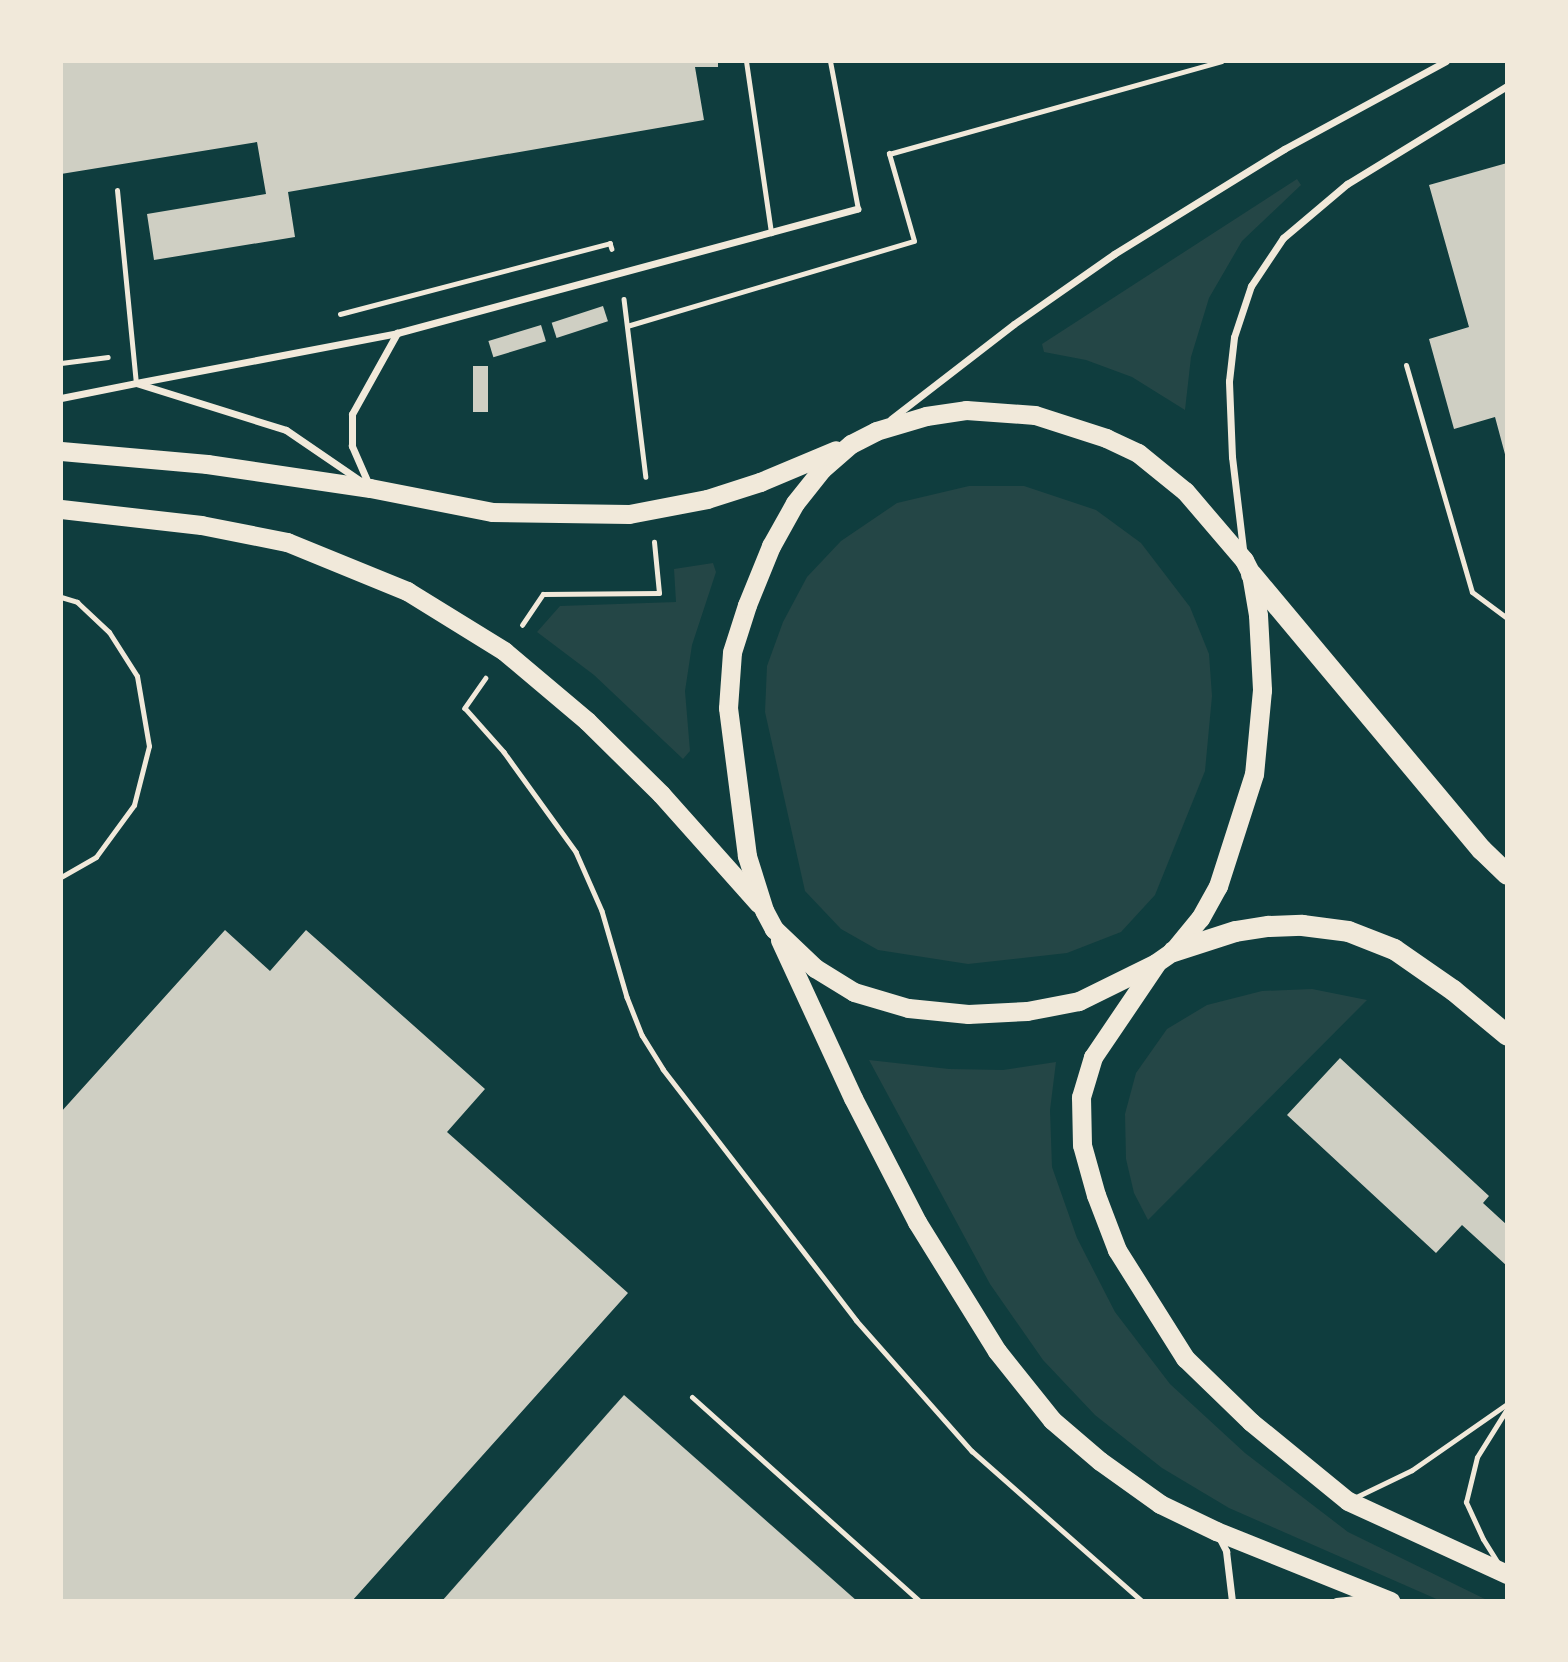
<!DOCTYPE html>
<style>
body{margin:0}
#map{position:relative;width:1568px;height:1662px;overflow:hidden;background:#0f3d3e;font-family:"Public Sans",sans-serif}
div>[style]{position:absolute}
.green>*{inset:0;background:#244646}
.building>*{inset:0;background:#cfcfc3;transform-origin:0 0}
.path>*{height:4.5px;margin:-2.25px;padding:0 2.25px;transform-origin:2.25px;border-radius:2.25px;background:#f1e9da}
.service>*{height:5px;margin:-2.5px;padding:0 2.5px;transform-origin:2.5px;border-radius:2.5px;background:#f1e9da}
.minor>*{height:7px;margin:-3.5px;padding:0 3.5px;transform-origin:3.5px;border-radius:3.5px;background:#f1e9da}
.trunk>*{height:19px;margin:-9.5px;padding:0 9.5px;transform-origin:9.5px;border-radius:9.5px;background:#f1e9da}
.motorway>*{height:21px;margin:-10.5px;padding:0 10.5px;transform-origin:10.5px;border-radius:10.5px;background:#f1e9da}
span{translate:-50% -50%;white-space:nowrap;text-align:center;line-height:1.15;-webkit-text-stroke:7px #f1e9da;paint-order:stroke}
.frame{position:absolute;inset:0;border:63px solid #f1e9da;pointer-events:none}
</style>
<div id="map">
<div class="green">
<i style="clip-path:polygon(1297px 179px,1301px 185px,1242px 241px,1209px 298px,1191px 357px,1185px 410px,1132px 377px,1086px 360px,1044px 352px,1042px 344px)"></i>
<i style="clip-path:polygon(969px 486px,1024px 486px,1096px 510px,1141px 543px,1190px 607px,1209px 654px,1212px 696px,1205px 771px,1155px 895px,1121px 932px,1067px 953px,968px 964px,878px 950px,841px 929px,805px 891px,765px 712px,767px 666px,783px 622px,807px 577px,841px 541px,897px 503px)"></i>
<i style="clip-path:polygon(713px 563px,716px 572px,692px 645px,685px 691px,690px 751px,683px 759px,594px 675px,537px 632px,560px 606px,676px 602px,674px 569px)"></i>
<i style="clip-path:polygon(1312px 989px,1367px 1000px,1148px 1220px,1134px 1193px,1126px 1159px,1125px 1114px,1136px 1073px,1167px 1029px,1207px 1005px,1262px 991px)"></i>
<i style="clip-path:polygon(869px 1060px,949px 1069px,1003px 1070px,1056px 1062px,1050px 1110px,1052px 1167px,1077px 1238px,1115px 1312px,1170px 1384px,1245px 1453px,1348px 1532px,1489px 1601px,1441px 1601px,1229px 1508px,1162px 1468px,1095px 1415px,1043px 1360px,990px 1284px)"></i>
</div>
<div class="building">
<i style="clip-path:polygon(61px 61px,718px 61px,718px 67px,695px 67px,704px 120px,288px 192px,295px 237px,154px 260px,147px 214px,266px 194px,257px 142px,61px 174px)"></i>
<i style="clip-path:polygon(1507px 163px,1507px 458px,1506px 458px,1495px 417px,1454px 429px,1429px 339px,1469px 327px,1429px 185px)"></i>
<i style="left:603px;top:306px;width:16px;height:54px;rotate:72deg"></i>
<i style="left:541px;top:325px;width:17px;height:55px;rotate:73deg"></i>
<i style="left:473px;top:366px;width:15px;height:46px"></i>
<i style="clip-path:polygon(225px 930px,270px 971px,306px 930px,485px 1089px,447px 1132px,628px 1293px,352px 1601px,61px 1601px,61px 1112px)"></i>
<i style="clip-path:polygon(1340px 1058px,1489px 1196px,1483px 1203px,1507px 1225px,1507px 1266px,1462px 1225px,1436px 1253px,1287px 1115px)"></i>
<i style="clip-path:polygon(624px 1395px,857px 1601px,442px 1601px)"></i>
</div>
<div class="path">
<i style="left:624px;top:299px;width:179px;rotate:83deg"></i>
<i style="left:340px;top:314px;width:279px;rotate:-14.7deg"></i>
<i style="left:610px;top:243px;width:6px;rotate:72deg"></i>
<i style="left:627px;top:326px;width:299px;rotate:-16.5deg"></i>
<i style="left:914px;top:241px;width:91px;rotate:-106deg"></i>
<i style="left:889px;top:154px;width:345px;rotate:-15.6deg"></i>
<i style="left:61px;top:363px;width:47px;rotate:-7.3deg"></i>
<i style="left:522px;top:625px;width:37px;rotate:-56deg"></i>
<i style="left:543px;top:594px;width:116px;rotate:-0.5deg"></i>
<i style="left:659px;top:593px;width:51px;rotate:-95.6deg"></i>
<i style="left:486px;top:678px;width:37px;rotate:125deg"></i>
<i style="left:465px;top:708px;width:59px;rotate:48.4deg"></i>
<i style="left:504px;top:752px;width:123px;rotate:54.2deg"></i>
<i style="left:576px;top:852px;width:64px;rotate:66.2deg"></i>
<i style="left:602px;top:911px;width:90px;rotate:73.8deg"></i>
<i style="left:627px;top:997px;width:41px;rotate:68.5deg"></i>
<i style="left:642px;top:1035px;width:40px;rotate:58deg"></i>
<i style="left:663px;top:1069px;width:317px;rotate:52.4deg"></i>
<i style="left:856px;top:1320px;width:175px;rotate:48.5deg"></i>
<i style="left:972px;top:1451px;width:227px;rotate:41.4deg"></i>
</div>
<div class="service">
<i style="left:746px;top:61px;width:174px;rotate:81.7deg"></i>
<i style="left:830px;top:61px;width:151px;rotate:79.3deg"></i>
<i style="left:117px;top:190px;width:194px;rotate:84.4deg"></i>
<i style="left:1406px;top:365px;width:236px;rotate:73.8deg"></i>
<i style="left:1472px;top:592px;width:44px;rotate:36.6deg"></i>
<i style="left:61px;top:597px;width:17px;rotate:17deg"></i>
<i style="left:77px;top:602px;width:44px;rotate:43.2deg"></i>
<i style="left:109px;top:632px;width:52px;rotate:57.5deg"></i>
<i style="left:137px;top:676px;width:71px;rotate:80.3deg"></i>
<i style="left:149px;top:746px;width:61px;rotate:104.3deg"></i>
<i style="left:134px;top:805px;width:64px;rotate:126.2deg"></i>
<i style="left:96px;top:857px;width:40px;rotate:150.3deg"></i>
<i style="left:692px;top:1397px;width:305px;rotate:41.9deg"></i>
<i style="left:1354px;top:1498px;width:64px;rotate:-25.8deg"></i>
<i style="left:1412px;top:1470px;width:116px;rotate:-34.8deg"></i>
<i style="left:1498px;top:1563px;width:28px;rotate:-122deg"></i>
<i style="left:1483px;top:1539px;width:41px;rotate:-114.7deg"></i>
<i style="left:1466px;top:1502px;width:46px;rotate:-76.3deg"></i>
<i style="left:1477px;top:1457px;width:57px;rotate:-58deg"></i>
</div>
<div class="minor">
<i style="left:136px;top:383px;width:266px;rotate:-10.8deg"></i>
<i style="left:397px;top:333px;width:477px;rotate:-15.1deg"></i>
<i style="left:61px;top:398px;width:76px;rotate:-11.3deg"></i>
<i style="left:136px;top:383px;width:157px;rotate:17.4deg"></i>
<i style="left:286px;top:430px;width:88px;rotate:34.4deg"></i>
<i style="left:891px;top:419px;width:155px;rotate:-37.7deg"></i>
<i style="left:1014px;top:324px;width:122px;rotate:-35deg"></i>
<i style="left:1114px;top:254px;width:200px;rotate:-31.7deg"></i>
<i style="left:1284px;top:149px;width:184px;rotate:-28.5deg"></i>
<i style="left:369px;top:485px;width:43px;rotate:-113.6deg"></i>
<i style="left:352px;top:446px;width:32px;rotate:-90deg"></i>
<i style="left:352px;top:414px;width:93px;rotate:-60.9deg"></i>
<i style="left:1243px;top:549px;width:93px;rotate:-96.8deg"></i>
<i style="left:1232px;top:457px;width:76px;rotate:-92.3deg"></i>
<i style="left:1229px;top:381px;width:44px;rotate:-83.5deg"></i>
<i style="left:1234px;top:337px;width:54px;rotate:-71.6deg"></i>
<i style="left:1251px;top:286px;width:58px;rotate:-56.3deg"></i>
<i style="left:1283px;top:238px;width:84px;rotate:-40.2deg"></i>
<i style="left:1347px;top:184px;width:188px;rotate:-31.5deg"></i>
<i style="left:1219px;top:1537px;width:16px;rotate:63deg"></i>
<i style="left:1226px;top:1551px;width:50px;rotate:83.2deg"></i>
<i style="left:1336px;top:1601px;width:30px;rotate:-6deg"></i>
</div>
<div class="trunk">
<i style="left:966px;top:410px;width:69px;rotate:4.1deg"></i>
<i style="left:1035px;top:415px;width:75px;rotate:17.9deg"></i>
<i style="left:1106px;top:438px;width:35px;rotate:25deg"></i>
<i style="left:1138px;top:453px;width:60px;rotate:39deg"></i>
<i style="left:1185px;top:491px;width:91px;rotate:49.5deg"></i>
<i style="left:1244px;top:560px;width:16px;rotate:63deg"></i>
<i style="left:1251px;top:574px;width:42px;rotate:80.3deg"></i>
<i style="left:1258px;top:615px;width:75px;rotate:86.9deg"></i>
<i style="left:1262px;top:690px;width:84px;rotate:95.4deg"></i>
<i style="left:1254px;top:774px;width:118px;rotate:107.8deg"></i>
<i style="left:1218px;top:886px;width:37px;rotate:119deg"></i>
<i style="left:1200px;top:918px;width:43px;rotate:129.3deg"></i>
<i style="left:1173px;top:951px;width:21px;rotate:145deg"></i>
<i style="left:1156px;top:963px;width:86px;rotate:153.7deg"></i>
<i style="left:1079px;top:1001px;width:53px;rotate:169.1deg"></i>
<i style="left:1027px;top:1011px;width:59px;rotate:177.1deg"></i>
<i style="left:968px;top:1014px;width:60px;rotate:-174.3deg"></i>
<i style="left:908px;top:1008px;width:56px;rotate:-163.5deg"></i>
<i style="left:854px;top:992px;width:46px;rotate:-148.4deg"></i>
<i style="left:815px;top:968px;width:57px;rotate:-136.4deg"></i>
<i style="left:774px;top:929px;width:21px;rotate:-118deg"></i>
<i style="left:764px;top:910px;width:57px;rotate:-107.5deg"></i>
<i style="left:747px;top:856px;width:149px;rotate:-97.3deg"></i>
<i style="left:728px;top:708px;width:56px;rotate:-85.9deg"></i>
<i style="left:732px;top:652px;width:49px;rotate:-72.3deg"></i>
<i style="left:747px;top:605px;width:64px;rotate:-67.9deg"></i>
<i style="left:771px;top:546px;width:49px;rotate:-60.8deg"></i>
<i style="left:795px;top:503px;width:43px;rotate:-51.5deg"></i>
<i style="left:822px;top:469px;width:38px;rotate:-41deg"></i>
<i style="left:851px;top:444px;width:28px;rotate:-27deg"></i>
<i style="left:876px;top:431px;width:52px;rotate:-16.7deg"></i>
<i style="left:926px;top:416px;width:40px;rotate:-8.5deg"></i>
<i style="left:61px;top:451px;width:147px;rotate:5.1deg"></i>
<i style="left:207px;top:464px;width:165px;rotate:8.4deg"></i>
<i style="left:370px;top:488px;width:124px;rotate:11.1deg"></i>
<i style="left:492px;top:512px;width:137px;rotate:0.8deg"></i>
<i style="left:629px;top:514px;width:79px;rotate:-10.9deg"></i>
<i style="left:707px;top:499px;width:56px;rotate:-17.8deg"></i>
<i style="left:760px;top:482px;width:82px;rotate:-22.8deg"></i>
<i style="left:61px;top:509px;width:141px;rotate:6.5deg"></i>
<i style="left:201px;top:525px;width:88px;rotate:11.2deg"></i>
<i style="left:287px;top:542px;width:130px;rotate:22.2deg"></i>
<i style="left:407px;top:591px;width:114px;rotate:31.7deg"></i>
<i style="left:504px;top:651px;width:109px;rotate:40.1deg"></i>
<i style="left:587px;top:721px;width:104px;rotate:44.6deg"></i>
<i style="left:661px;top:794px;width:147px;rotate:48.3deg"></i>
<i style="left:780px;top:940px;width:174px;rotate:65.2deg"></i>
<i style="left:853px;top:1098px;width:140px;rotate:62.7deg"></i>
<i style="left:917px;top:1222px;width:152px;rotate:58.2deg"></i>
<i style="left:997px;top:1351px;width:88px;rotate:51.4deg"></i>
<i style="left:1052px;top:1420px;width:63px;rotate:40.5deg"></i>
<i style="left:1100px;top:1461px;width:74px;rotate:35.6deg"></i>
<i style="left:1160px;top:1504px;width:62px;rotate:25.7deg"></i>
<i style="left:1216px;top:1531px;width:188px;rotate:21.9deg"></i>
<i style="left:1156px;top:964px;width:112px;rotate:124.1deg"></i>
<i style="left:1093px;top:1057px;width:42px;rotate:106.7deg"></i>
<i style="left:1081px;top:1097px;width:48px;rotate:88.8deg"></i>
<i style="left:1082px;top:1145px;width:52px;rotate:74.4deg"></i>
<i style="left:1096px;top:1195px;width:59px;rotate:69.1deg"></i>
<i style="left:1117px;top:1250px;width:128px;rotate:57.8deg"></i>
<i style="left:1185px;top:1358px;width:92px;rotate:44.1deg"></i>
<i style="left:1251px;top:1422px;width:125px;rotate:39.2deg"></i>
<i style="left:1348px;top:1501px;width:175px;rotate:24.7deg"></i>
</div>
<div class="motorway">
<i style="left:1251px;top:574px;width:359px;rotate:50.1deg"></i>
<i style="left:1481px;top:849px;width:36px;rotate:44deg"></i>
<i style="left:1173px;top:951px;width:65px;rotate:-17.9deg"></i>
<i style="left:1235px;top:931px;width:33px;rotate:-9deg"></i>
<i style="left:1268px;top:926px;width:34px;rotate:-2deg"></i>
<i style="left:1302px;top:925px;width:46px;rotate:7.4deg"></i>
<i style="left:1348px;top:931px;width:49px;rotate:21.4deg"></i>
<i style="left:1394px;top:949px;width:72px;rotate:34.8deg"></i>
<i style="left:1453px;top:990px;width:70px;rotate:39.8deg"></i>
</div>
<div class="frame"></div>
</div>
